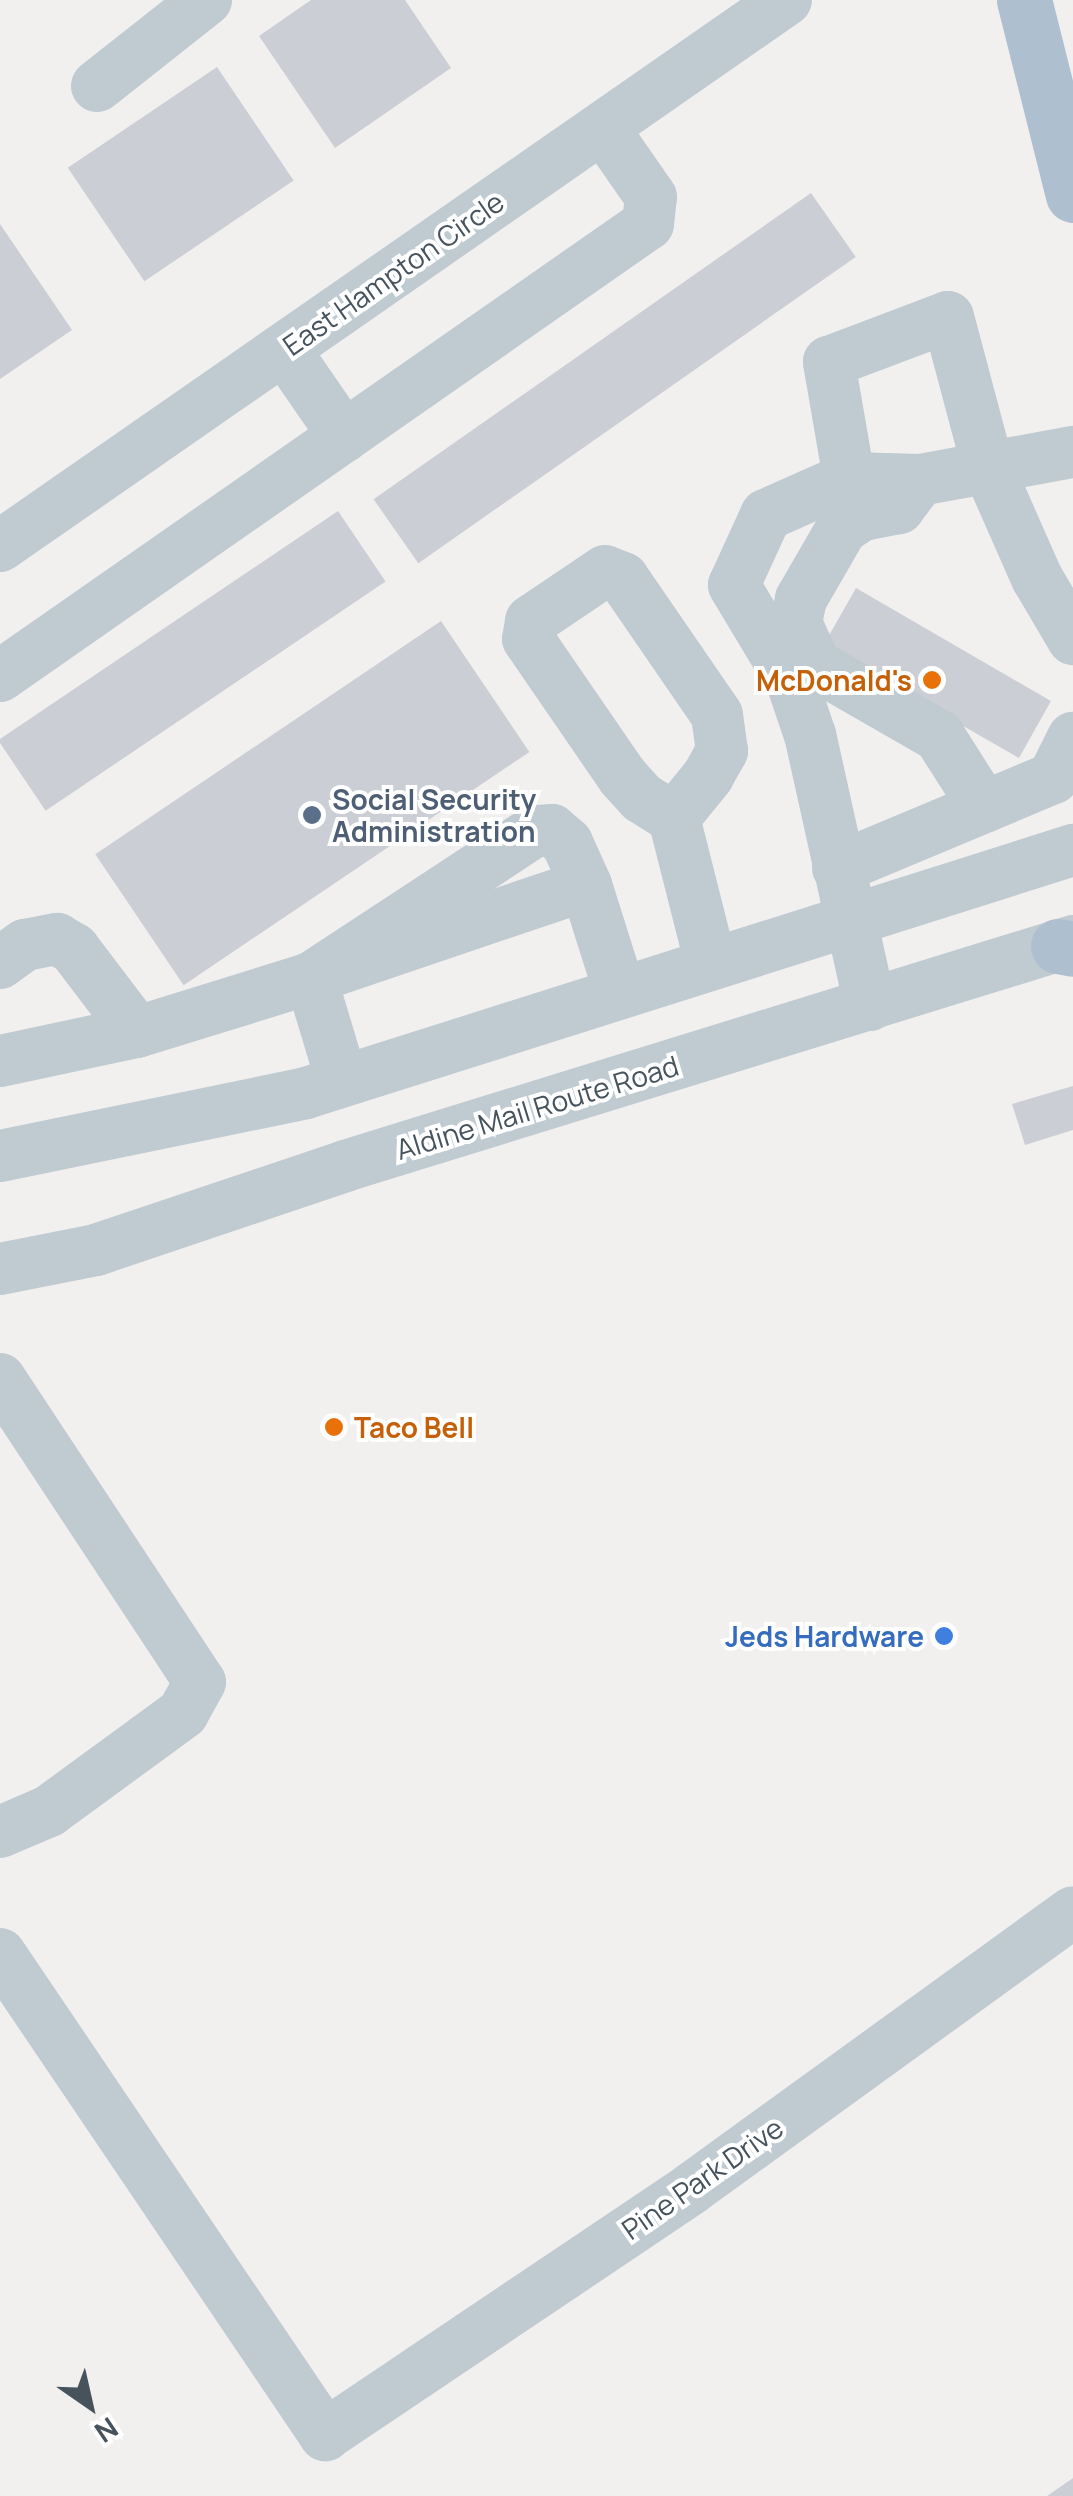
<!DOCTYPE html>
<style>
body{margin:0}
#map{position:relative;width:1073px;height:2496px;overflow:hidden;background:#f2efef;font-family:Manrope,sans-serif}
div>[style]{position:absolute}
.building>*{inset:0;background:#cbced4;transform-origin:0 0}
.minor>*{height:52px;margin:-26px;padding:0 26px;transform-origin:26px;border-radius:26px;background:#bfcad1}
.major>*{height:55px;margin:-27.5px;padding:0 27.5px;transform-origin:27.5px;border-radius:27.5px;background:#aebfcf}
.dots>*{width:28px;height:28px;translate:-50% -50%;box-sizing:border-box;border:5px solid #fff;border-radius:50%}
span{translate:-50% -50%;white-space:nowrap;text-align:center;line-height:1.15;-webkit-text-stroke:8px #fff;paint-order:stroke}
.street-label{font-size:28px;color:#46535d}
.food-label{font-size:28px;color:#c56008;font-weight:700}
.right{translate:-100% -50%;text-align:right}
.left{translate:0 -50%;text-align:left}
.service-label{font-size:28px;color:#4e5e75;font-weight:700}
.shop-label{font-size:28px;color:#366cbe;font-weight:700}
.north{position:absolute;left:40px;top:2356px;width:100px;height:100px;-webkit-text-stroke:8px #fff;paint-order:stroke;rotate:146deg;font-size:28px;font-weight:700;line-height:40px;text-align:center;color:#46535d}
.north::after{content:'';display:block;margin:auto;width:35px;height:45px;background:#46535d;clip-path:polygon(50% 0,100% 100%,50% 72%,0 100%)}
</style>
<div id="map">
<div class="building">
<i style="clip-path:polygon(311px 0,405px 0,451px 68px,335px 148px,259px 36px)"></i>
<i style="left:217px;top:67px;width:137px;height:180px;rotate:56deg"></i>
<i style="left:811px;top:193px;width:78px;height:534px;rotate:55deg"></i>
<i style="clip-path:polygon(0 224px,72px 330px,0 379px)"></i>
<i style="left:338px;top:511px;width:85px;height:410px;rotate:56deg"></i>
<i style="clip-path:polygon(856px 588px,1051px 701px,1019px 758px,918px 700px,815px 660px)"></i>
<i style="left:441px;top:621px;width:158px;height:417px;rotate:56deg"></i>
<i style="clip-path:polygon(1073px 1086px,1073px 1130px,1025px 1145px,1012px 1104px)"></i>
<i style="clip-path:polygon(1073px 2478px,1073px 2496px,1047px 2496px)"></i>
</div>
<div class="minor">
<i style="left:97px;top:86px;width:139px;rotate:-38.3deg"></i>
<i style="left:284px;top:349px;width:106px;rotate:55.4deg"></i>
<i style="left:849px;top:478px;width:118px;rotate:-99.8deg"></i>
<i style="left:829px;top:362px;width:127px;rotate:-20.7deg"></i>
<i style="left:948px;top:317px;width:155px;rotate:75.1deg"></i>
<i style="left:988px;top:467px;width:121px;rotate:66.2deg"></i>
<i style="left:1037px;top:578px;width:71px;rotate:59.5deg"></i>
<i style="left:919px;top:481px;width:34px;rotate:127deg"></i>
<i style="left:899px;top:508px;width:38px;rotate:169deg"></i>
<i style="left:862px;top:515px;width:24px;rotate:147deg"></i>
<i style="left:842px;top:528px;width:82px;rotate:120deg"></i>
<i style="left:801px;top:599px;width:25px;rotate:102deg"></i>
<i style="left:796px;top:623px;width:46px;rotate:65.7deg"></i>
<i style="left:815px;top:665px;width:143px;rotate:29.8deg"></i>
<i style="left:939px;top:736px;width:84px;rotate:57.6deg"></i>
<i style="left:0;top:546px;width:957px;rotate:-34.79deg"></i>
<i style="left:0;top:676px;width:790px;rotate:-34.9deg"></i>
<i style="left:648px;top:224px;width:27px;rotate:-84deg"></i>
<i style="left:651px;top:197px;width:84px;rotate:-124.8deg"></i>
<i style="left:674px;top:818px;width:54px;rotate:-51deg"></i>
<i style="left:708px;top:776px;width:29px;rotate:-61deg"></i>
<i style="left:722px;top:751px;width:36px;rotate:-98deg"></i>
<i style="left:717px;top:715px;width:166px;rotate:-124.5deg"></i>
<i style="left:623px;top:578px;width:19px;rotate:-159deg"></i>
<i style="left:605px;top:571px;width:89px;rotate:146deg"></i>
<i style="left:531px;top:621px;width:18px;rotate:99deg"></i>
<i style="left:528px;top:639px;width:168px;rotate:55.5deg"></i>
<i style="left:623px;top:777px;width:28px;rotate:48deg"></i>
<i style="left:642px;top:798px;width:38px;rotate:32deg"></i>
<i style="left:674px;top:818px;width:151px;rotate:75.8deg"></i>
<i style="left:838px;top:868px;width:233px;rotate:-22.7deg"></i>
<i style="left:1053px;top:778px;width:45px;rotate:-63.4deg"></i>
<i style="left:0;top:963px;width:31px;rotate:-36deg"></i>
<i style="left:25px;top:945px;width:33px;rotate:-11deg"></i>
<i style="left:57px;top:939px;width:20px;rotate:30deg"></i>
<i style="left:74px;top:949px;width:104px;rotate:52.8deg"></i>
<i style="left:137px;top:1032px;width:182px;rotate:-17.2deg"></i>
<i style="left:311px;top:978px;width:268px;rotate:-33.3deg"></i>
<i style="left:535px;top:831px;width:17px;rotate:-3deg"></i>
<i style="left:552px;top:830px;width:20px;rotate:41deg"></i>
<i style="left:567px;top:843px;width:46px;rotate:65.7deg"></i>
<i style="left:870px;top:1005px;width:277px;rotate:-102.5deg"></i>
<i style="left:810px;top:735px;width:56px;rotate:-108.8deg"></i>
<i style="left:792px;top:682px;width:113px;rotate:-120.9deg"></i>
<i style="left:734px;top:585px;width:77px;rotate:-65.4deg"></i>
<i style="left:766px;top:515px;width:91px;rotate:-24deg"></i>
<i style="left:849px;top:478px;width:71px;rotate:1.6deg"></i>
<i style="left:920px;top:480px;width:156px;rotate:-10.4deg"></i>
<i style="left:0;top:1061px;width:140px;rotate:-12deg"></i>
<i style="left:342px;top:1081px;width:108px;rotate:-106.8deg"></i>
<i style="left:311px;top:978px;width:290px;rotate:-18.7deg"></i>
<i style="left:586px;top:885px;width:113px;rotate:72.5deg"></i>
<i style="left:0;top:1156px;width:312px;rotate:-11.6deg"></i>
<i style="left:306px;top:1093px;width:805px;rotate:-17.58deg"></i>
<i style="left:0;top:1269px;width:98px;rotate:-11.2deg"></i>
<i style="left:96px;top:1250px;width:263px;rotate:-18.6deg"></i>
<i style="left:345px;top:1166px;width:762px;rotate:-17.17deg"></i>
<i style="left:0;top:1379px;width:363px;rotate:56.6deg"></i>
<i style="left:200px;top:1682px;width:35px;rotate:119deg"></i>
<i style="left:183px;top:1713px;width:166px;rotate:143.8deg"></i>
<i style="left:49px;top:1811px;width:53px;rotate:156.8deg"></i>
<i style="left:0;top:1954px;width:581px;rotate:55.95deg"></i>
<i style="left:325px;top:2435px;width:442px;rotate:-33.9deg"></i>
<i style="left:692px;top:2188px;width:470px;rotate:-35.9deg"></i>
</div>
<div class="major">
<i style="left:1024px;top:0;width:201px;rotate:75.9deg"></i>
<i style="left:1058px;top:946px;width:15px;rotate:11deg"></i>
</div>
<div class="dots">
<i style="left:932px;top:680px;background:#e8710a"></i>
<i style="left:312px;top:815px;background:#5c6f8a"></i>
<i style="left:334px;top:1427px;background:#e8710a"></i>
<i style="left:944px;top:1636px;background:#3f7fe0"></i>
</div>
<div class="street-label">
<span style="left:393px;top:273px;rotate:-35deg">East Hampton Circle</span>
<span style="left:537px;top:1107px;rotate:-17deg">Aldine Mail Route Road</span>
<span style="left:702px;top:2178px;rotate:-35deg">Pine Park Drive</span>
</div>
<div class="food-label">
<span class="right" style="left:912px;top:680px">McDonald's</span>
<span class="left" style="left:354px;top:1427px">Taco Bell</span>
</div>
<div class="service-label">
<span class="left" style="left:332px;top:815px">Social Security<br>Administration</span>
</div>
<div class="shop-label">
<span class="right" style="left:924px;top:1636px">Jeds Hardware</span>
</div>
<div class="north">N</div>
</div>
